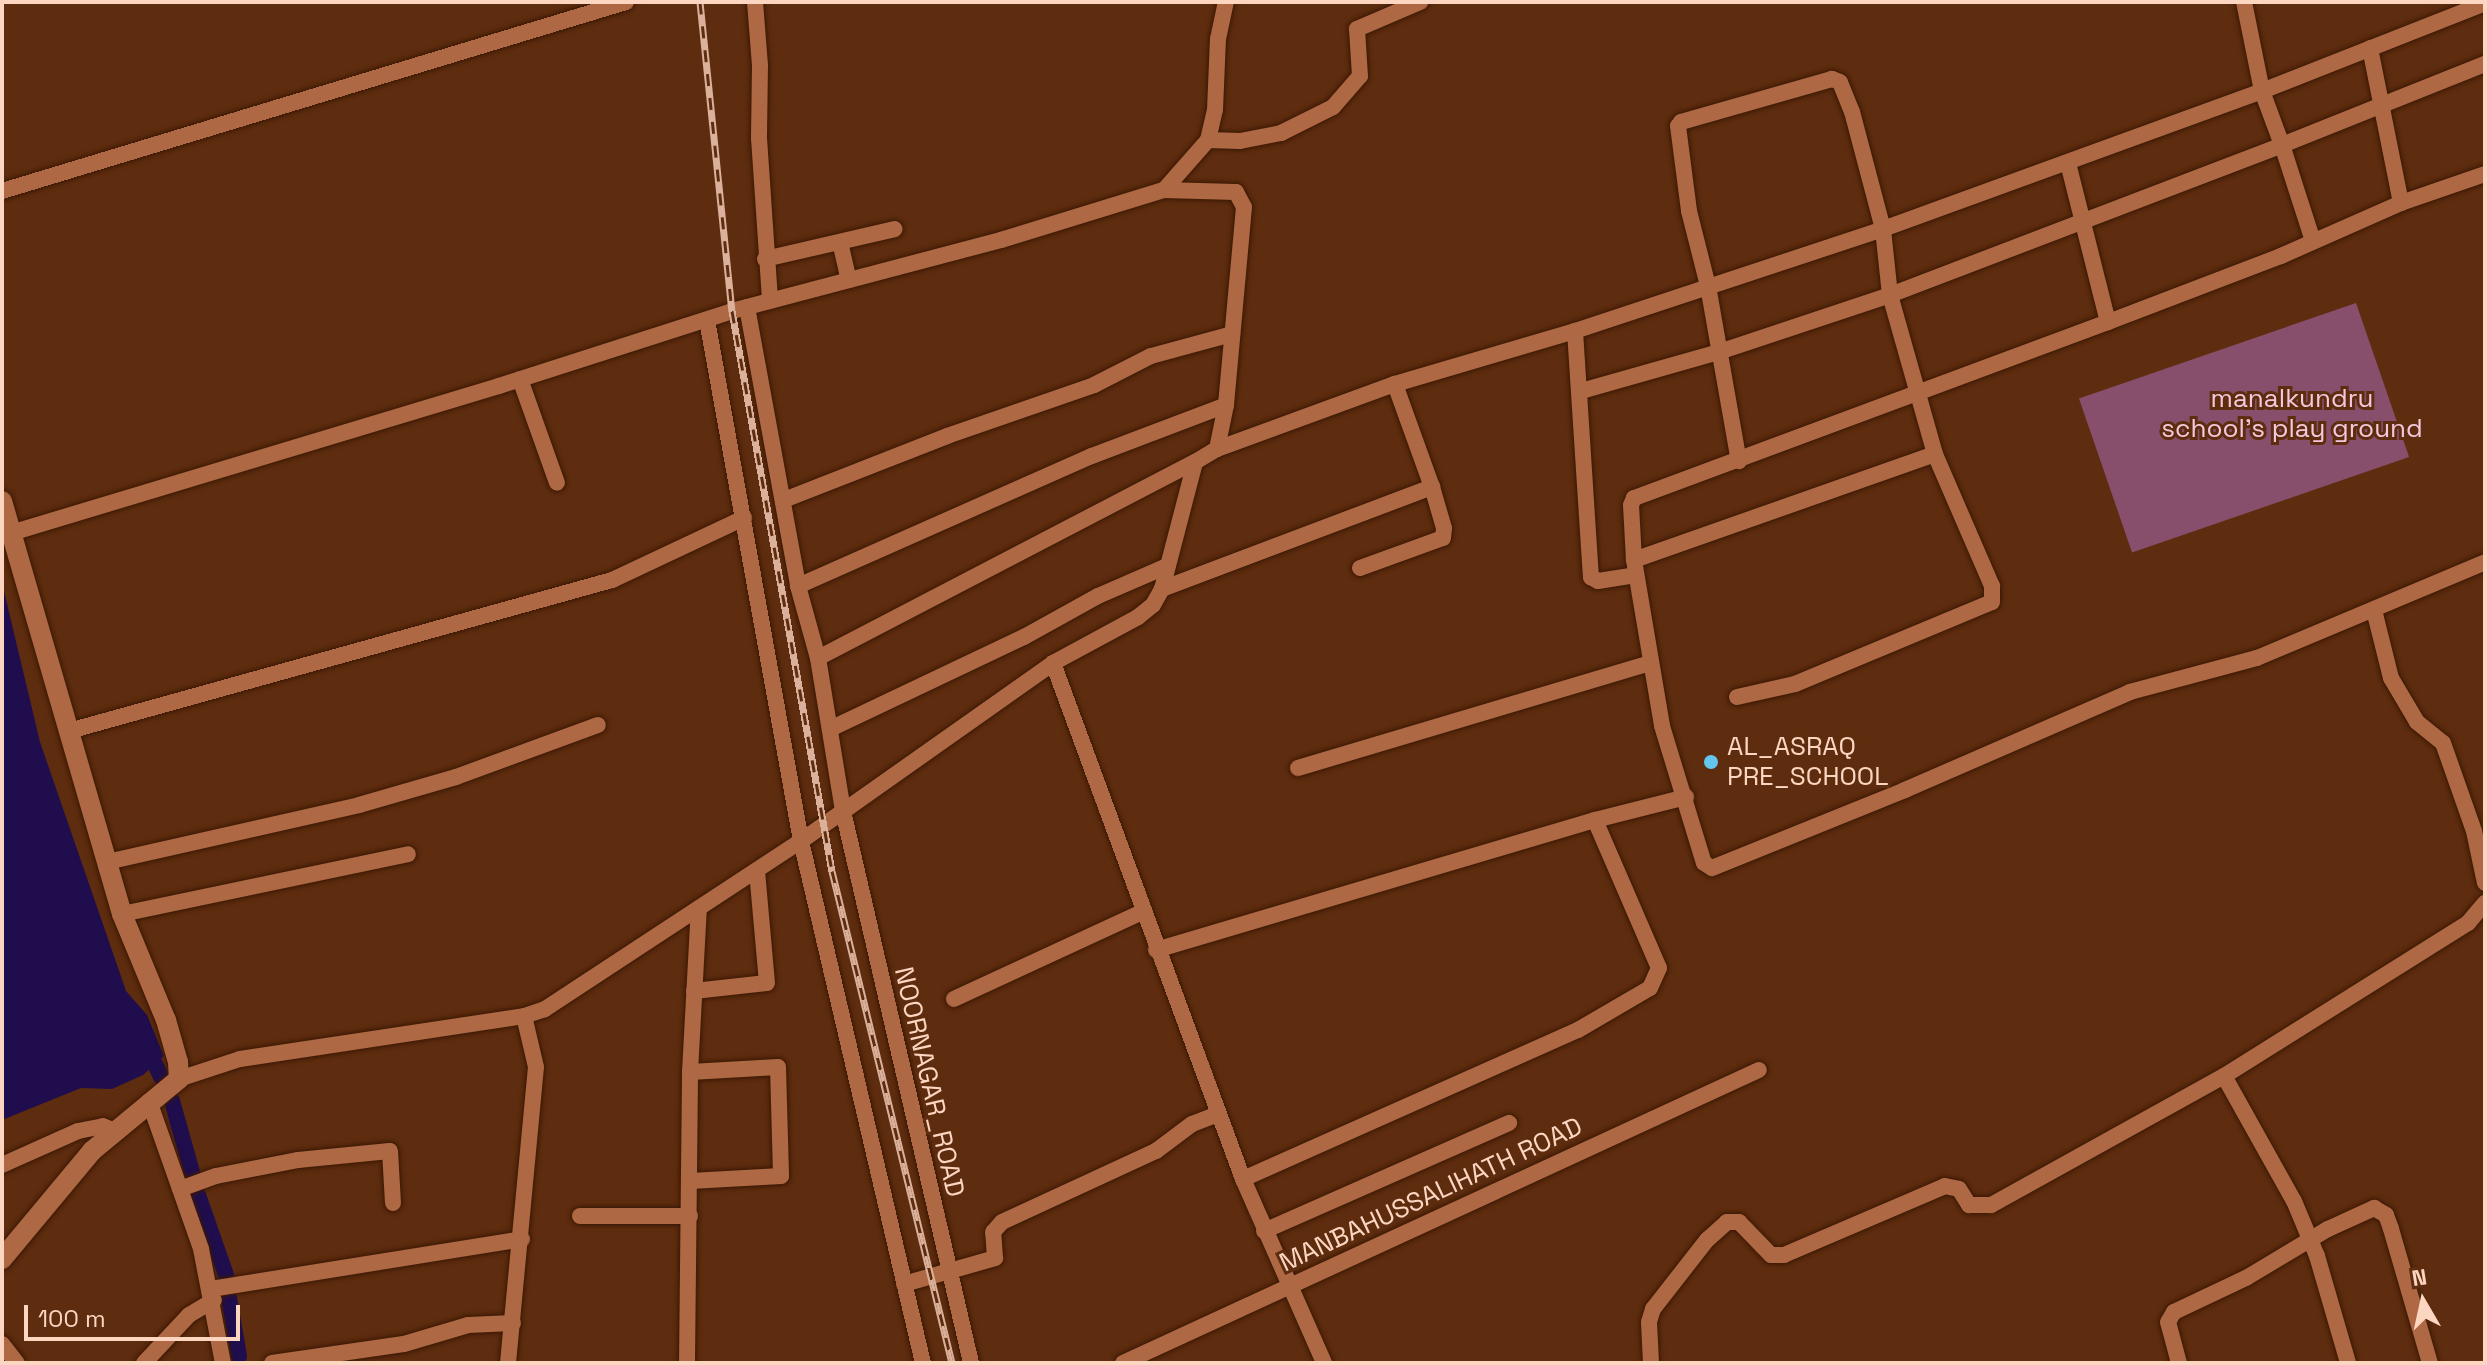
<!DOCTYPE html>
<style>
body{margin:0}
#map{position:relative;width:2487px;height:1365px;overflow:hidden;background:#5e2c0e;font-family:"Space Grotesk",sans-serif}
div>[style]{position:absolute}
.green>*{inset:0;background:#884f6d;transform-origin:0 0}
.water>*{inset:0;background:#1f0d4e}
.canal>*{height:16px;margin:-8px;padding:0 8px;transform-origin:8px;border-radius:8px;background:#1f0d4e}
.roads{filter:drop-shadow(0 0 2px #3a1804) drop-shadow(0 0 2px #3a1804)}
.street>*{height:16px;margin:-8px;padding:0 8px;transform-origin:8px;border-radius:8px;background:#ae6843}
.secondary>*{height:20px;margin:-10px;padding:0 10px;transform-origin:10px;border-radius:10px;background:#ae6843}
.rail>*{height:7px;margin-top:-3.5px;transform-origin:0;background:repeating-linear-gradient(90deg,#5e2c0e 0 12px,#dbb19b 0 24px);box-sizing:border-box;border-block:2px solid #dbb19b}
.dots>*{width:22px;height:22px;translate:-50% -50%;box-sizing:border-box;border:4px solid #5e2c0e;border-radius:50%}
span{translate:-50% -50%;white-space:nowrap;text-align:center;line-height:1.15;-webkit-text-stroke:6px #5e2c0e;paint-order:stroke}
.park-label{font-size:26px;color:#f3c8dd}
.poi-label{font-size:26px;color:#fdd6c2}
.left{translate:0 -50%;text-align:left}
.street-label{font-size:26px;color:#fdd6c2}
.frame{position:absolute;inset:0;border:4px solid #fdd6c2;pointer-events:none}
.north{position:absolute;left:2383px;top:1261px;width:80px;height:80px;-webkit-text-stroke:6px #5e2c0e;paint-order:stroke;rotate:351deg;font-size:22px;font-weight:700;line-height:32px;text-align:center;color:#fdd6c2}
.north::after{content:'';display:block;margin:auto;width:28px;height:36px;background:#fdd6c2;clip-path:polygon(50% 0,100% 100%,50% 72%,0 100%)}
.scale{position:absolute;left:24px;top:1305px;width:216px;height:36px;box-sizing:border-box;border:4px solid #fdd6c2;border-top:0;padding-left:10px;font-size:24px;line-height:28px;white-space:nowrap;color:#fdd6c2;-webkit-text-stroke:6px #5e2c0e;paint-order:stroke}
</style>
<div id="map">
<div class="green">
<i style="left:2356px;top:303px;width:163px;height:293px;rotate:71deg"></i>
</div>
<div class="water">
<i style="clip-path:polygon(2px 583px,40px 742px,126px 991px,147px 1015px,164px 1056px,143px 1075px,112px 1089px,81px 1088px,2px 1120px)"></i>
</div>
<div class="canal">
<i style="left:155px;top:1064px;width:14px;rotate:65deg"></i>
<i style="left:172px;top:1101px;width:74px;rotate:74.3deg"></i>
<i style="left:198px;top:1195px;width:85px;rotate:70.7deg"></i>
<i style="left:229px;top:1298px;width:59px;rotate:80.2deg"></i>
</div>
<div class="roads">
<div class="street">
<i style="left:755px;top:2px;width:63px;rotate:85.5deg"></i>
<i style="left:760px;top:65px;width:73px;rotate:90.8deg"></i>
<i style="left:759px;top:138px;width:163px;rotate:86.1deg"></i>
<i style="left:2370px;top:48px;width:158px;rotate:78.7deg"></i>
<i style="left:1208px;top:140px;width:32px;rotate:2deg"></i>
<i style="left:1240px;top:141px;width:42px;rotate:-11deg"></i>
<i style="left:1281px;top:133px;width:58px;rotate:-26.6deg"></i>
<i style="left:1333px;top:107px;width:41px;rotate:-48.9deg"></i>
<i style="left:1360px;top:76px;width:47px;rotate:-93.7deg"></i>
<i style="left:1357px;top:29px;width:69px;rotate:-23.2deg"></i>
<i style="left:2068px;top:163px;width:164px;rotate:75.9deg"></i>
<i style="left:2485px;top:174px;width:89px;rotate:161deg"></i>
<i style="left:2401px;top:203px;width:131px;rotate:156.2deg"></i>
<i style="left:2281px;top:256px;width:185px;rotate:159.1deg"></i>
<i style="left:2108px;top:322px;width:506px;rotate:159.63deg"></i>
<i style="left:1634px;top:498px;width:8px;rotate:113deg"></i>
<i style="left:1631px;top:505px;width:55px;rotate:86.9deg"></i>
<i style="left:1634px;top:560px;width:168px;rotate:80.4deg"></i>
<i style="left:1662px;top:726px;width:143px;rotate:73deg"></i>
<i style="left:1704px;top:863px;width:9px;rotate:32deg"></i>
<i style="left:1712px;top:868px;width:208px;rotate:-22deg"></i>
<i style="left:1905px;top:790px;width:245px;rotate:-23.5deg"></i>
<i style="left:2130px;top:692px;width:131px;rotate:-15deg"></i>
<i style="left:2257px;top:658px;width:247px;rotate:-22.8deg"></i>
<i style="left:1164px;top:190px;width:67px;rotate:-48.7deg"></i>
<i style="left:1208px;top:140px;width:31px;rotate:-77deg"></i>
<i style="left:1215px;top:110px;width:71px;rotate:-87.6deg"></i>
<i style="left:1218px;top:39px;width:38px;rotate:-78deg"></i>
<i style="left:2px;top:191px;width:652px;rotate:-16.85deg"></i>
<i style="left:2313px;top:241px;width:101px;rotate:-107.9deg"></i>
<i style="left:2282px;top:145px;width:219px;rotate:-21.8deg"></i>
<i style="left:840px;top:242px;width:39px;rotate:77deg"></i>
<i style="left:765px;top:259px;width:133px;rotate:-13deg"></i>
<i style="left:747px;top:307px;width:284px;rotate:79.6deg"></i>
<i style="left:798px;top:586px;width:75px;rotate:74.5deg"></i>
<i style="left:818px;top:658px;width:155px;rotate:80.7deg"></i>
<i style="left:843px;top:811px;width:567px;rotate:76.94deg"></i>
<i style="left:707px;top:320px;width:529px;rotate:79.77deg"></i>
<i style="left:801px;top:841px;width:536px;rotate:76.85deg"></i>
<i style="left:1575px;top:331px;width:247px;rotate:86.3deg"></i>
<i style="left:1591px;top:577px;width:8px;rotate:30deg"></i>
<i style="left:1598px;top:581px;width:38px;rotate:-9deg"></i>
<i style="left:520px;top:379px;width:110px;rotate:70.4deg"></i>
<i style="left:1581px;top:391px;width:143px;rotate:-15.8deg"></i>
<i style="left:1719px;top:352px;width:180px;rotate:-18.4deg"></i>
<i style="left:1890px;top:295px;width:420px;rotate:-20.9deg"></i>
<i style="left:2282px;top:145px;width:58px;rotate:-110.3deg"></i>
<i style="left:2262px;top:91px;width:91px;rotate:-101.4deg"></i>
<i style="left:784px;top:500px;width:175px;rotate:-21.4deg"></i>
<i style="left:947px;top:436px;width:156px;rotate:-19.1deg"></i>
<i style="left:1094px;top:385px;width:64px;rotate:-27deg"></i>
<i style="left:1151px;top:356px;width:84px;rotate:-15.2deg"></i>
<i style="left:11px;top:533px;width:510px;rotate:-16.76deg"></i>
<i style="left:499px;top:386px;width:245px;rotate:-17.8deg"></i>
<i style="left:732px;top:311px;width:278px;rotate:-14.8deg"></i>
<i style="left:1001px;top:240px;width:170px;rotate:-17.1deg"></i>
<i style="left:1164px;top:190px;width:72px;rotate:1.6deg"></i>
<i style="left:1236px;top:192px;width:17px;rotate:62deg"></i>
<i style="left:1244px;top:207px;width:199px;rotate:95.2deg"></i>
<i style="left:1226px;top:405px;width:45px;rotate:101.6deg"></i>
<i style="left:1634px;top:560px;width:319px;rotate:-19.4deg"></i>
<i style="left:1935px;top:454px;width:165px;rotate:-105.8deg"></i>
<i style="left:1890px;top:295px;width:66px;rotate:-96.1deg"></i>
<i style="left:1883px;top:229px;width:121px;rotate:-104.8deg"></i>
<i style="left:1852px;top:112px;width:32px;rotate:-112deg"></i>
<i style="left:1840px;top:82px;width:9px;rotate:-159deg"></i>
<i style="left:1832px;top:79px;width:157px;rotate:164.1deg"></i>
<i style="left:1681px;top:122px;width:5px;rotate:127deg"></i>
<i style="left:1678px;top:126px;width:86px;rotate:82.6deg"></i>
<i style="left:1689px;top:211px;width:77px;rotate:75.8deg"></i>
<i style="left:1708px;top:286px;width:178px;rotate:80deg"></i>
<i style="left:1360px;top:568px;width:88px;rotate:-19.9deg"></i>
<i style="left:1443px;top:538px;width:10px;rotate:-84deg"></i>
<i style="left:1444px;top:528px;width:43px;rotate:-106.3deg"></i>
<i style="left:1432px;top:487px;width:109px;rotate:-109.8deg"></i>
<i style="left:798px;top:586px;width:321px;rotate:-23.9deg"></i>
<i style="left:1092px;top:456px;width:143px;rotate:-20.8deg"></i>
<i style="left:1162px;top:589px;width:289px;rotate:-20.7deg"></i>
<i style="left:2374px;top:610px;width:70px;rotate:76deg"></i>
<i style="left:2391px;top:678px;width:51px;rotate:59.4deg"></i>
<i style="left:2417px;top:722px;width:33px;rotate:39deg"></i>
<i style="left:2443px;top:743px;width:93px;rotate:70.6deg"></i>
<i style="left:2474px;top:831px;width:53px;rotate:78.1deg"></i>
<i style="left:818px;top:658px;width:425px;rotate:-27.5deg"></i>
<i style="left:1053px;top:663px;width:550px;rotate:69.79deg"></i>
<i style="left:1243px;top:1179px;width:201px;rotate:66.2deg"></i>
<i style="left:1737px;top:697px;width:59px;rotate:-12.6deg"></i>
<i style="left:1795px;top:684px;width:213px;rotate:-22.6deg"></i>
<i style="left:1992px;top:602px;width:16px;rotate:-90deg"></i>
<i style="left:1992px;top:586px;width:144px;rotate:-113.4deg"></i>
<i style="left:830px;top:729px;width:215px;rotate:-25.4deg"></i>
<i style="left:1024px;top:637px;width:85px;rotate:-29deg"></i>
<i style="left:1098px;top:596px;width:75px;rotate:-23.5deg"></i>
<i style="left:69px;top:731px;width:564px;rotate:-15.54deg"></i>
<i style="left:612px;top:580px;width:146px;rotate:-25.2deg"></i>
<i style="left:1298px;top:768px;width:367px;rotate:-16.6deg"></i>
<i style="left:107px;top:862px;width:258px;rotate:-12.7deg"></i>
<i style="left:359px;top:805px;width:101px;rotate:-16.1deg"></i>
<i style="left:456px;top:777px;width:151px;rotate:-20.1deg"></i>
<i style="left:122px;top:914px;width:292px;rotate:-11.8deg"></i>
<i style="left:1156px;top:950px;width:458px;rotate:-16.5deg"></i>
<i style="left:1595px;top:820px;width:94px;rotate:-14.2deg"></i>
<i style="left:694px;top:991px;width:73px;rotate:-6.3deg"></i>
<i style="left:767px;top:983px;width:113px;rotate:-95.1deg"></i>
<i style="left:954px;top:999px;width:207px;rotate:-24.8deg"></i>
<i style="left:690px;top:1072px;width:88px;rotate:-3.3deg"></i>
<i style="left:778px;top:1067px;width:109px;rotate:88.4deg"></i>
<i style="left:781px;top:1176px;width:91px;rotate:176.9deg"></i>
<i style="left:2224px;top:1076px;width:143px;rotate:60.8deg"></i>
<i style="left:2294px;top:1201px;width:60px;rotate:67.3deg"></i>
<i style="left:2317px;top:1256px;width:111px;rotate:73.8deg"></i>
<i style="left:179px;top:1079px;width:64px;rotate:-18.2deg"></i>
<i style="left:240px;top:1059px;width:287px;rotate:-8.6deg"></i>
<i style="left:524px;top:1016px;width:22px;rotate:-18deg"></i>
<i style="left:545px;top:1009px;width:306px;rotate:-33.3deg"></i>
<i style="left:801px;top:841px;width:309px;rotate:-35.2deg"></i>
<i style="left:1053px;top:663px;width:97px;rotate:-28.4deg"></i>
<i style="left:1138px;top:617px;width:19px;rotate:-39deg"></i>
<i style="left:1153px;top:605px;width:18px;rotate:-61deg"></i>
<i style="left:1162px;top:589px;width:131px;rotate:-75.4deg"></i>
<i style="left:1195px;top:462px;width:26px;rotate:-31deg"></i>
<i style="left:1217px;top:449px;width:189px;rotate:-20.1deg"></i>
<i style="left:1395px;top:384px;width:188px;rotate:-16.4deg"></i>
<i style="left:1575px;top:331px;width:324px;rotate:-18.3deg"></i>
<i style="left:1883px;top:229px;width:403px;rotate:-20deg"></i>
<i style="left:2262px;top:91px;width:240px;rotate:-21.5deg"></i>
<i style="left:149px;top:1101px;width:157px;rotate:70.6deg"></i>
<i style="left:201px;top:1249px;width:116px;rotate:79.1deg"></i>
<i style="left:2px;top:1165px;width:83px;rotate:-24.1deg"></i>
<i style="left:78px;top:1131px;width:25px;rotate:-11deg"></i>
<i style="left:103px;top:1126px;width:13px;rotate:23deg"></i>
<i style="left:1243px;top:1179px;width:367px;rotate:-24deg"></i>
<i style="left:1578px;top:1030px;width:83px;rotate:-30.3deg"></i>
<i style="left:1650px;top:988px;width:22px;rotate:-66deg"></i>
<i style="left:1659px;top:968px;width:161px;rotate:-113.4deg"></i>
<i style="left:180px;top:1189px;width:38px;rotate:-20deg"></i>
<i style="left:216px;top:1176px;width:84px;rotate:-11deg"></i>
<i style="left:298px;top:1160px;width:92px;rotate:-5.6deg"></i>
<i style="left:390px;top:1151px;width:52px;rotate:86.7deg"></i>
<i style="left:580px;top:1216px;width:110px"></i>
<i style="left:1264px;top:1231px;width:268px;rotate:-23.8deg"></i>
<i style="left:904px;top:1284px;width:95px;rotate:-15.9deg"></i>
<i style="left:995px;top:1258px;width:26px;rotate:-94deg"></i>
<i style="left:993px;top:1232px;width:13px;rotate:-48deg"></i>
<i style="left:1002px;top:1222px;width:170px;rotate:-24.8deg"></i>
<i style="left:1156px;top:1151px;width:45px;rotate:-36.9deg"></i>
<i style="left:1192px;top:1124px;width:28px;rotate:-21deg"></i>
<i style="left:211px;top:1289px;width:315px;rotate:-9.1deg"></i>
<i style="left:2px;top:1344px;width:24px;rotate:52deg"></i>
<i style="left:144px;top:1363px;width:66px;rotate:-46.8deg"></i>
<i style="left:189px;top:1315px;width:29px;rotate:-31deg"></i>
<i style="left:272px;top:1363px;width:133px;rotate:-8.2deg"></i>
<i style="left:404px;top:1344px;width:67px;rotate:-16.5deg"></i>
<i style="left:468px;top:1325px;width:45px;rotate:-2.5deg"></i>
<i style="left:508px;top:1363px;width:297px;rotate:-84.6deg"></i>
<i style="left:536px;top:1067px;width:52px;rotate:-103.2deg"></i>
<i style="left:687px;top:1363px;width:291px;rotate:-89.4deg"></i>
<i style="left:690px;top:1072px;width:164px;rotate:-86.9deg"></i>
<i style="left:1123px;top:1363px;width:700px;rotate:-24.74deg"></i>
<i style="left:1651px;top:1363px;width:41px;rotate:-92.8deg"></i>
<i style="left:1649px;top:1322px;width:14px;rotate:-73deg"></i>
<i style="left:1653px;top:1309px;width:88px;rotate:-52deg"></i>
<i style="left:1707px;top:1240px;width:27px;rotate:-42deg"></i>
<i style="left:1727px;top:1222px;width:12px"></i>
<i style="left:1739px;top:1222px;width:46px;rotate:45.9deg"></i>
<i style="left:1771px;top:1255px;width:13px"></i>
<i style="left:1784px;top:1255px;width:175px;rotate:-23.2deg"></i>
<i style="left:1945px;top:1186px;width:14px;rotate:12deg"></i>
<i style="left:1959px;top:1189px;width:19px;rotate:58deg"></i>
<i style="left:1969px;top:1205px;width:22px"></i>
<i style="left:1991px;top:1205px;width:266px;rotate:-29deg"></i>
<i style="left:2224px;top:1076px;width:288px;rotate:-32.1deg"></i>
<i style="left:2468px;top:923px;width:26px;rotate:-50deg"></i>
<i style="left:2179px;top:1363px;width:42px;rotate:-105deg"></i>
<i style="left:2168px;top:1322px;width:12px;rotate:-59deg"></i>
<i style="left:2174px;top:1312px;width:80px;rotate:-25.3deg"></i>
<i style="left:2246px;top:1278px;width:96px;rotate:-30.9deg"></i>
<i style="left:2328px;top:1229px;width:51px;rotate:-24.5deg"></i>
<i style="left:2374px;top:1208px;width:14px;rotate:30deg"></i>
<i style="left:2386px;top:1215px;width:15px;rotate:70deg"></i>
<i style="left:2391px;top:1229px;width:140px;rotate:73.8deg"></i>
</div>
<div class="secondary">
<i style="left:2px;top:501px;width:430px;rotate:73.8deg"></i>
<i style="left:122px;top:914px;width:115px;rotate:67.5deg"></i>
<i style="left:166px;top:1020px;width:44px;rotate:74.1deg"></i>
<i style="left:178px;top:1062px;width:17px;rotate:87deg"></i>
<i style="left:179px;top:1079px;width:113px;rotate:140.4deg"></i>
<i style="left:92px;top:1151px;width:141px;rotate:129.8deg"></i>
</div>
</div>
<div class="rail">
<i style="left:700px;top:2px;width:311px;rotate:84.1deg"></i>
<i style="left:732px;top:311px;width:569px;rotate:79.88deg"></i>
<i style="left:832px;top:871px;width:506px;rotate:76.29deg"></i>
</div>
<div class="dots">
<i style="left:1711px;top:762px;background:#64c5ee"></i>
</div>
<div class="park-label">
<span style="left:2292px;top:414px">manalkundru<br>school's play ground</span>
</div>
<div class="poi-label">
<span class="left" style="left:1727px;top:762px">AL_ASRAQ<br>PRE_SCHOOL</span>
</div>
<div class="street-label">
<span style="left:929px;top:1082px;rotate:77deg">NOORNAGAR_ROAD</span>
<span style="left:1431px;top:1195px;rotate:-25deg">MANBAHUSSALIHATH ROAD</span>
</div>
<div class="frame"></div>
<div class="north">N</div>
<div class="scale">100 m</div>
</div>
